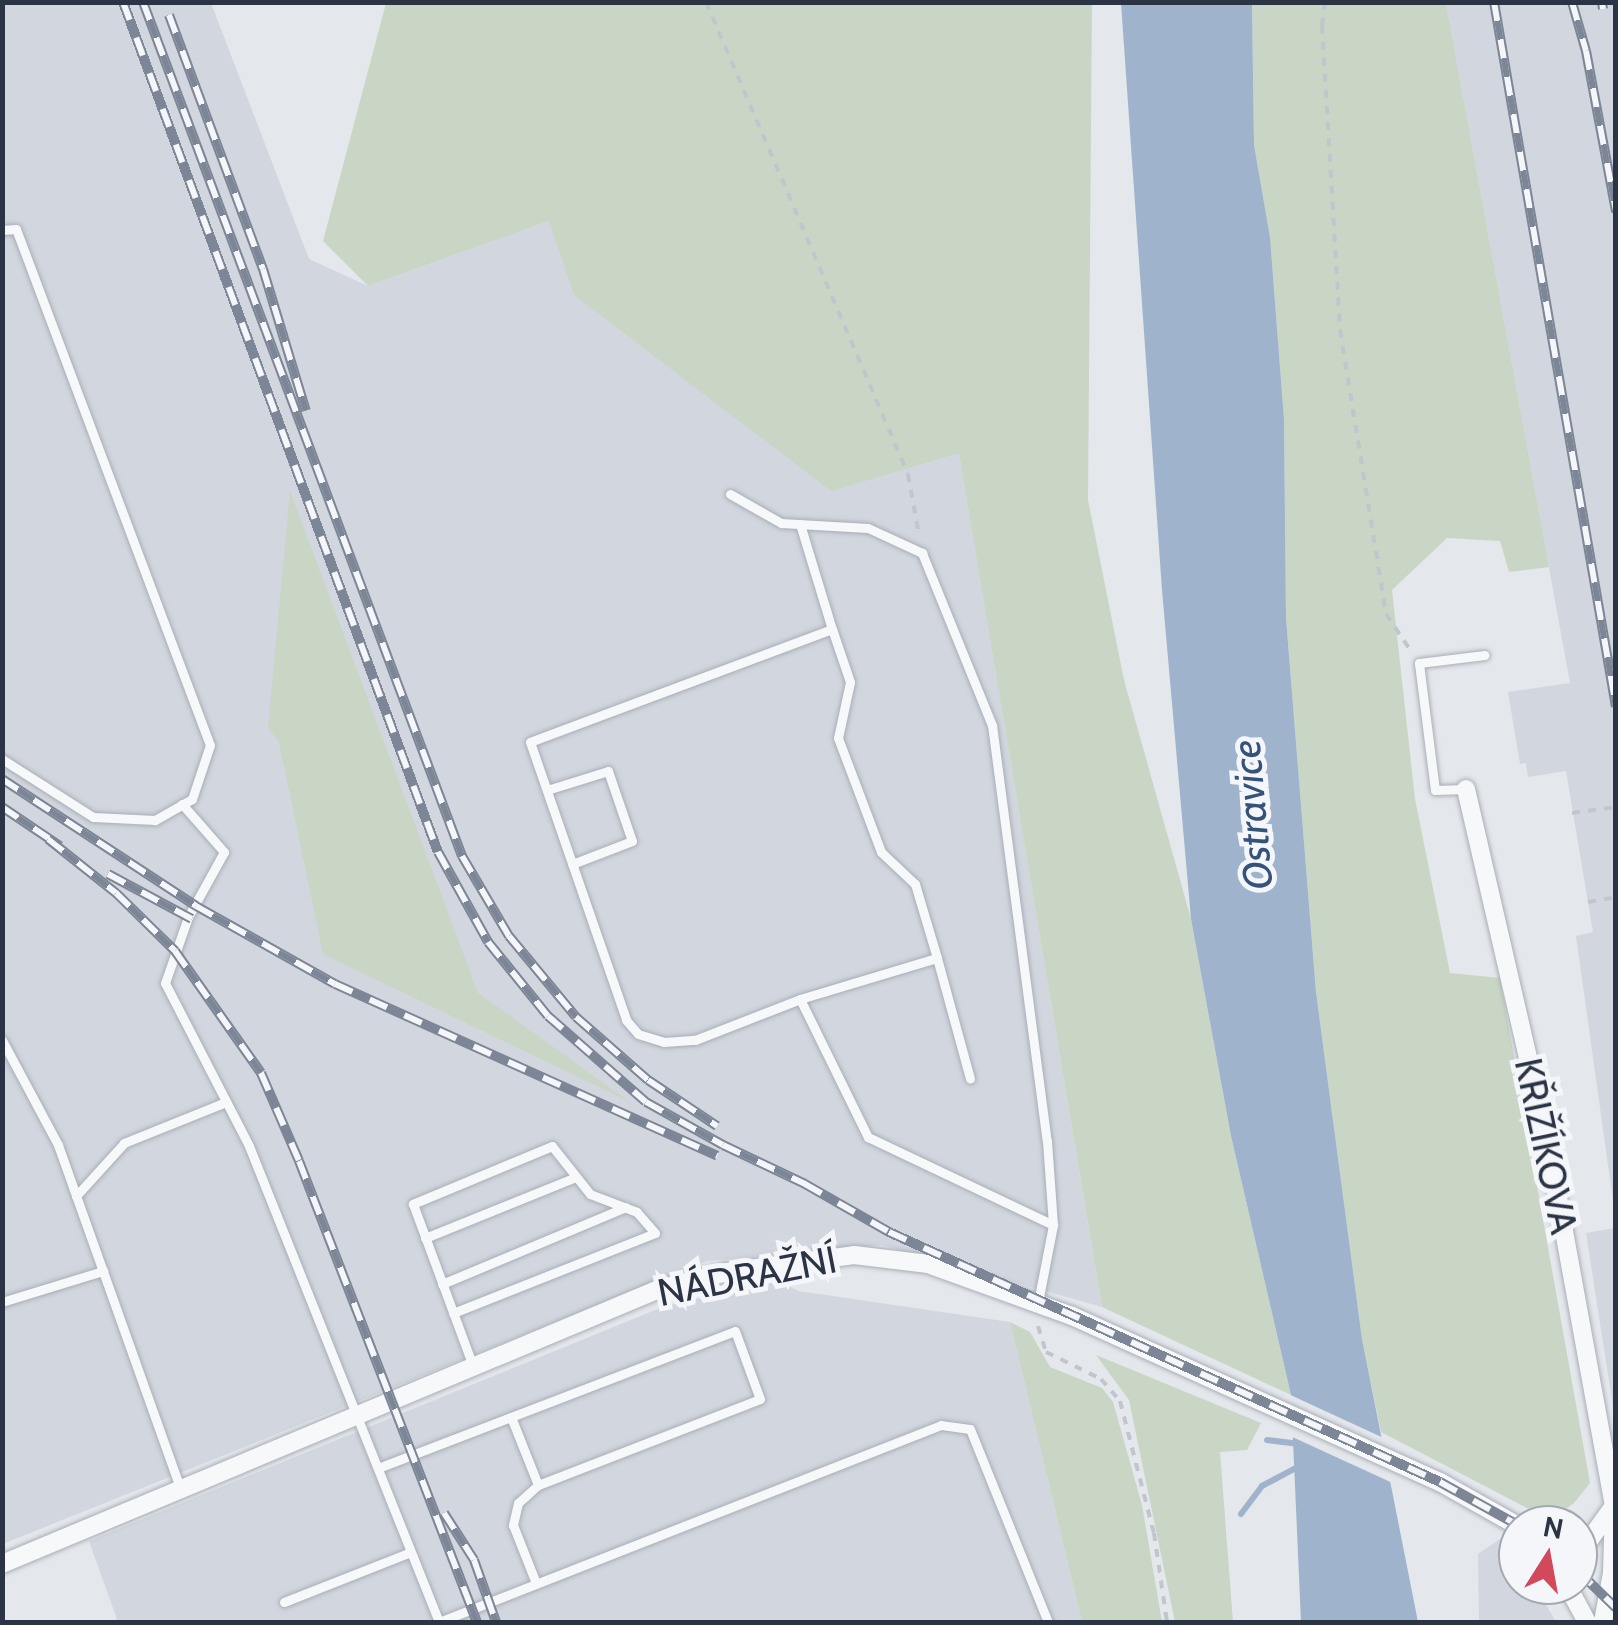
<!DOCTYPE html>
<meta charset="utf-8">
<style>
body{margin:0}
#map{position:relative;width:1618px;height:1625px;overflow:hidden;background:#e4e7ec;font-family:Cabin,sans-serif}
div>[style]{position:absolute}
.built>*{inset:0;background:#d2d6de}
.green>*{inset:0;background:#c9d6c5}
.water>*{inset:0;background:#9fb4cc}
.pier>*{inset:0;background:#e4e7ec}
.stream>*{height:6px;margin:-3px;padding:0 3px;transform-origin:3px;border-radius:3px;background:#9fb4cc}
.path>*{height:4px;margin-top:-2px;transform-origin:0;background:repeating-linear-gradient(90deg,#c2c5cb 0 8px,transparent 0 16px)}
.roads{filter:drop-shadow(0 0 2px #a9aeb7) drop-shadow(0 0 2px #a9aeb7)}
.service>*{height:9px;margin:-4.5px;padding:0 4.5px;transform-origin:4.5px;border-radius:4.5px;background:#f7f8fa}
.minor>*{height:18px;margin:-9px;padding:0 9px;transform-origin:9px;border-radius:9px;background:#f7f8fa}
.rail>*{height:10px;margin-top:-5px;transform-origin:0;background:repeating-linear-gradient(90deg,#f4f6f9 0 19px,#7d8696 0 38px);box-sizing:border-box;border-block:2px solid #7d8696}
span{translate:-50% -50%;white-space:nowrap;text-align:center;line-height:1.15;-webkit-text-stroke:10px #f4f6f9;paint-order:stroke}
.street-label{font-size:38px;color:#2b3445}
.water-label{font-size:40px;color:#34527a;font-style:italic}
.frame{position:absolute;inset:0;border:5px solid #2b3445;pointer-events:none}
.north{position:absolute;left:1498px;top:1505px;width:100px;height:100px;box-sizing:border-box;background:#f4f6f9;border:2px solid #a4a8b1;border-radius:50%;rotate:11deg;font-size:28px;font-weight:700;line-height:40px;text-align:center;color:#2b3445}
.north::after{content:'';display:block;margin:auto;width:35px;height:45px;background:#d1495b;clip-path:polygon(50% 0,100% 100%,50% 72%,0 100%)}
</style>
<div id="map">
<div class="built">
<i style="clip-path:polygon(3px 3px,211px 3px,309px 259px,368px 286px,549px 221px,959px 452px,1102px 1307px,882px 1245px,707px 1261px,3px 1544px)"></i>
<i style="clip-path:polygon(1446px 3px,1615px 3px,1615px 1215px,1576px 936px,1593px 932px,1566px 771px,1528px 777px,1526px 763px,1520px 764px,1508px 692px,1570px 683px)"></i>
<i style="clip-path:polygon(1615px 1228px,1616px 1228px,1615px 1420px,1586px 1233px)"></i>
<i style="clip-path:polygon(780px 1281px,798px 1291px,1010px 1322px,1082px 1622px,118px 1622px,89px 1541px,665px 1306px)"></i>
<i style="clip-path:polygon(1500px 1539px,1518px 1560px,1518px 1585px,1535px 1585px,1556px 1622px,1479px 1622px,1478px 1554px)"></i>
</div>
<div class="green">
<i style="clip-path:polygon(386px 3px,1092px 3px,1088px 500px,1124px 680px,1191px 919px,1231px 1136px,1291px 1395px,1102px 1307px,959px 453px,831px 491px,574px 295px,549px 221px,368px 286px,323px 241px)"></i>
<i style="clip-path:polygon(1252px 3px,1446px 3px,1549px 567px,1509px 572px,1500px 541px,1447px 538px,1392px 590px,1415px 799px,1450px 973px,1500px 978px,1590px 1483px,1574px 1503px,1550px 1520px,1381px 1432px,1362px 1339px,1316px 992px,1286px 618px,1284px 419px,1270px 237px,1254px 145px)"></i>
<i style="clip-path:polygon(290px 491px,478px 993px,630px 1102px,323px 954px,279px 742px,268px 728px)"></i>
<i style="clip-path:polygon(1010px 1322px,1030px 1332px,1050px 1367px,1102px 1388px,1113px 1402px,1142px 1505px,1162px 1622px,1082px 1622px)"></i>
<i style="clip-path:polygon(1096px 1355px,1261px 1423px,1247px 1450px,1220px 1452px,1233px 1622px,1175px 1622px,1129px 1400px)"></i>
</div>
<div class="water">
<i style="clip-path:polygon(1121px 3px,1252px 3px,1254px 145px,1270px 237px,1284px 419px,1286px 618px,1316px 992px,1362px 1339px,1418px 1622px,1301px 1622px,1291px 1395px,1231px 1136px,1191px 919px,1162px 590px)"></i>
</div>
<div class="pier">
<i style="clip-path:polygon(1286px 1393px,1388px 1440px,1397px 1485px,1288px 1435px)"></i>
</div>
<div class="stream">
<i style="left:1267px;top:1440px;width:33px;rotate:7deg"></i>
<i style="left:1241px;top:1514px;width:35px;rotate:-53deg"></i>
<i style="left:1262px;top:1486px;width:38px;rotate:-28deg"></i>
</div>
<div class="path">
<i style="left:706px;top:2px;width:513px;rotate:66.83deg"></i>
<i style="left:908px;top:474px;width:62px;rotate:79.8deg"></i>
<i style="left:1325px;top:2px;width:24px;rotate:97deg"></i>
<i style="left:1322px;top:26px;width:305px;rotate:86.6deg"></i>
<i style="left:1340px;top:330px;width:288px;rotate:80.8deg"></i>
<i style="left:1386px;top:614px;width:45px;rotate:56deg"></i>
<i style="left:1572px;top:813px;width:44px;rotate:-7.8deg"></i>
<i style="left:1588px;top:902px;width:28px;rotate:-10deg"></i>
<i style="left:1038px;top:1326px;width:27px;rotate:73deg"></i>
<i style="left:1046px;top:1352px;width:61px;rotate:26.1deg"></i>
<i style="left:1101px;top:1379px;width:29px;rotate:49deg"></i>
<i style="left:1120px;top:1401px;width:136px;rotate:75.6deg"></i>
<i style="left:1154px;top:1533px;width:90px;rotate:81.7deg"></i>
<i style="left:1534px;top:1514px;width:18px;rotate:38deg"></i>
</div>
<div class="roads">
<div class="service">
<i style="left:2px;top:230px;width:14px;rotate:-4deg"></i>
<i style="left:16px;top:229px;width:551px;rotate:69.4deg"></i>
<i style="left:210px;top:745px;width:57px;rotate:108.4deg"></i>
<i style="left:192px;top:799px;width:43px;rotate:150.4deg"></i>
<i style="left:155px;top:820px;width:62px;rotate:-177.2deg"></i>
<i style="left:93px;top:817px;width:108px;rotate:-147.5deg"></i>
<i style="left:730px;top:494px;width:59px;rotate:29.6deg"></i>
<i style="left:781px;top:523px;width:87px;rotate:3.3deg"></i>
<i style="left:868px;top:528px;width:60px;rotate:24.8deg"></i>
<i style="left:922px;top:553px;width:186px;rotate:67.9deg"></i>
<i style="left:992px;top:725px;width:420px;rotate:82.5deg"></i>
<i style="left:1047px;top:1141px;width:84px;rotate:85.9deg"></i>
<i style="left:1053px;top:1225px;width:78px;rotate:101deg"></i>
<i style="left:800px;top:524px;width:110px;rotate:73.1deg"></i>
<i style="left:832px;top:629px;width:322px;rotate:159.5deg"></i>
<i style="left:530px;top:742px;width:294px;rotate:70.9deg"></i>
<i style="left:626px;top:1020px;width:18px;rotate:49deg"></i>
<i style="left:638px;top:1034px;width:27px;rotate:17deg"></i>
<i style="left:664px;top:1042px;width:31px;rotate:-4deg"></i>
<i style="left:695px;top:1040px;width:113px;rotate:-21.3deg"></i>
<i style="left:800px;top:999px;width:154px;rotate:63.8deg"></i>
<i style="left:868px;top:1137px;width:205px;rotate:25.4deg"></i>
<i style="left:832px;top:629px;width:56px;rotate:71.2deg"></i>
<i style="left:850px;top:682px;width:57px;rotate:102.1deg"></i>
<i style="left:838px;top:738px;width:122px;rotate:69.3deg"></i>
<i style="left:881px;top:852px;width:47px;rotate:43.3deg"></i>
<i style="left:915px;top:884px;width:77px;rotate:73.4deg"></i>
<i style="left:1466px;top:789px;width:31px;rotate:178deg"></i>
<i style="left:1435px;top:790px;width:128px;rotate:-97.2deg"></i>
<i style="left:1419px;top:663px;width:66px;rotate:-6.9deg"></i>
<i style="left:547px;top:790px;width:64px;rotate:-17.3deg"></i>
<i style="left:608px;top:771px;width:74px;rotate:71.1deg"></i>
<i style="left:632px;top:841px;width:64px;rotate:159deg"></i>
<i style="left:182px;top:804px;width:64px;rotate:48.8deg"></i>
<i style="left:224px;top:852px;width:74px;rotate:119deg"></i>
<i style="left:188px;top:917px;width:70px;rotate:109.2deg"></i>
<i style="left:165px;top:983px;width:183px;rotate:62.7deg"></i>
<i style="left:249px;top:1146px;width:513px;rotate:68.24deg"></i>
<i style="left:439px;top:1622px;width:539px;rotate:-21.43deg"></i>
<i style="left:941px;top:1425px;width:29px;rotate:8deg"></i>
<i style="left:970px;top:1429px;width:208px;rotate:68deg"></i>
<i style="left:800px;top:999px;width:143px;rotate:-16.7deg"></i>
<i style="left:937px;top:958px;width:125px;rotate:74.7deg"></i>
<i style="left:2px;top:1040px;width:119px;rotate:61.9deg"></i>
<i style="left:58px;top:1145px;width:366px;rotate:70.4deg"></i>
<i style="left:76px;top:1196px;width:72px;rotate:-47.8deg"></i>
<i style="left:124px;top:1143px;width:110px;rotate:-21.9deg"></i>
<i style="left:425px;top:1238px;width:163px;rotate:-22deg"></i>
<i style="left:442px;top:1284px;width:199px;rotate:-22.7deg"></i>
<i style="left:2px;top:1302px;width:106px;rotate:-17.1deg"></i>
<i style="left:453px;top:1313px;width:217px;rotate:-21.6deg"></i>
<i style="left:655px;top:1233px;width:28px;rotate:-131deg"></i>
<i style="left:637px;top:1212px;width:50px;rotate:-159deg"></i>
<i style="left:590px;top:1194px;width:61px;rotate:-128.4deg"></i>
<i style="left:552px;top:1146px;width:151px;rotate:157.4deg"></i>
<i style="left:413px;top:1204px;width:173px;rotate:69.7deg"></i>
<i style="left:511px;top:1417px;width:73px;rotate:68.3deg"></i>
<i style="left:378px;top:1468px;width:382px;rotate:-21deg"></i>
<i style="left:735px;top:1331px;width:72px;rotate:69.8deg"></i>
<i style="left:760px;top:1399px;width:238px;rotate:158.8deg"></i>
<i style="left:538px;top:1485px;width:27px;rotate:138deg"></i>
<i style="left:518px;top:1503px;width:23px;rotate:103deg"></i>
<i style="left:513px;top:1525px;width:62px;rotate:68.4deg"></i>
<i style="left:284px;top:1602px;width:136px;rotate:-21.5deg"></i>
</div>
<div class="minor">
<i style="left:1466px;top:789px;width:375px;rotate:77deg"></i>
<i style="left:1550px;top:1154px;width:358px;rotate:79.7deg"></i>
<i style="left:1614px;top:1506px;width:67px;rotate:91.7deg"></i>
<i style="left:1612px;top:1573px;width:50px;rotate:100.4deg"></i>
<i style="left:1578px;top:1544px;width:13px;rotate:-23deg"></i>
<i style="left:1590px;top:1539px;width:36px;rotate:-54deg"></i>
<i style="left:2px;top:1564px;width:712px;rotate:-22.71deg"></i>
<i style="left:659px;top:1289px;width:70px;rotate:-14deg"></i>
<i style="left:727px;top:1272px;width:128px;rotate:-7.6deg"></i>
<i style="left:854px;top:1255px;width:75px;rotate:6.9deg"></i>
<i style="left:928px;top:1264px;width:153px;rotate:19.9deg"></i>
<i style="left:1072px;top:1316px;width:404px;rotate:24.3deg"></i>
<i style="left:1440px;top:1482px;width:90px;rotate:29.4deg"></i>
<i style="left:1567px;top:1585px;width:42px;rotate:61.6deg"></i>
</div>
</div>
<div class="rail">
<i style="left:123px;top:2px;width:906px;rotate:69.67deg"></i>
<i style="left:438px;top:852px;width:103px;rotate:60.9deg"></i>
<i style="left:488px;top:942px;width:95px;rotate:51deg"></i>
<i style="left:548px;top:1016px;width:130px;rotate:41.3deg"></i>
<i style="left:646px;top:1102px;width:88px;rotate:29.2deg"></i>
<i style="left:723px;top:1145px;width:91px;rotate:25.4deg"></i>
<i style="left:805px;top:1184px;width:97px;rotate:29.7deg"></i>
<i style="left:889px;top:1232px;width:605px;rotate:24.4deg"></i>
<i style="left:1440px;top:1482px;width:89px;rotate:28.9deg"></i>
<i style="left:143px;top:2px;width:912px;rotate:69.52deg"></i>
<i style="left:462px;top:856px;width:93px;rotate:59.6deg"></i>
<i style="left:509px;top:936px;width:105px;rotate:50.4deg"></i>
<i style="left:576px;top:1017px;width:96px;rotate:41.2deg"></i>
<i style="left:648px;top:1080px;width:83px;rotate:33.7deg"></i>
<i style="left:1494px;top:2px;width:715px;rotate:80.18deg"></i>
<i style="left:1572px;top:2px;width:51px;rotate:74.1deg"></i>
<i style="left:1586px;top:51px;width:164px;rotate:79.4deg"></i>
<i style="left:1602px;top:2px;width:7px;rotate:82deg"></i>
<i style="left:169px;top:15px;width:271px;rotate:69.7deg"></i>
<i style="left:263px;top:269px;width:148px;rotate:73.2deg"></i>
<i style="left:2px;top:779px;width:232px;rotate:33.2deg"></i>
<i style="left:196px;top:906px;width:159px;rotate:29.3deg"></i>
<i style="left:335px;top:984px;width:419px;rotate:24.2deg"></i>
<i style="left:2px;top:807px;width:70px;rotate:33.9deg"></i>
<i style="left:48px;top:839px;width:87px;rotate:38.5deg"></i>
<i style="left:116px;top:893px;width:83px;rotate:44.5deg"></i>
<i style="left:175px;top:951px;width:149px;rotate:54.8deg"></i>
<i style="left:261px;top:1073px;width:96px;rotate:66.6deg"></i>
<i style="left:299px;top:1161px;width:494px;rotate:68.9deg"></i>
<i style="left:108px;top:874px;width:95px;rotate:28.2deg"></i>
<i style="left:444px;top:1513px;width:56px;rotate:57.4deg"></i>
<i style="left:474px;top:1560px;width:66px;rotate:70.5deg"></i>
<i style="left:1578px;top:1571px;width:53px;rotate:44.2deg"></i>
</div>
<div class="street-label">
<span style="left:1546px;top:1146px;rotate:78deg">KŘIŽÍKOVA</span>
<span style="left:747px;top:1276px;rotate:-11deg">NÁDRAŽNÍ</span>
</div>
<div class="water-label">
<span style="left:1252px;top:815px;rotate:-95deg">Ostravice</span>
</div>
<div class="frame"></div>
<div class="north">N</div>
</div>
